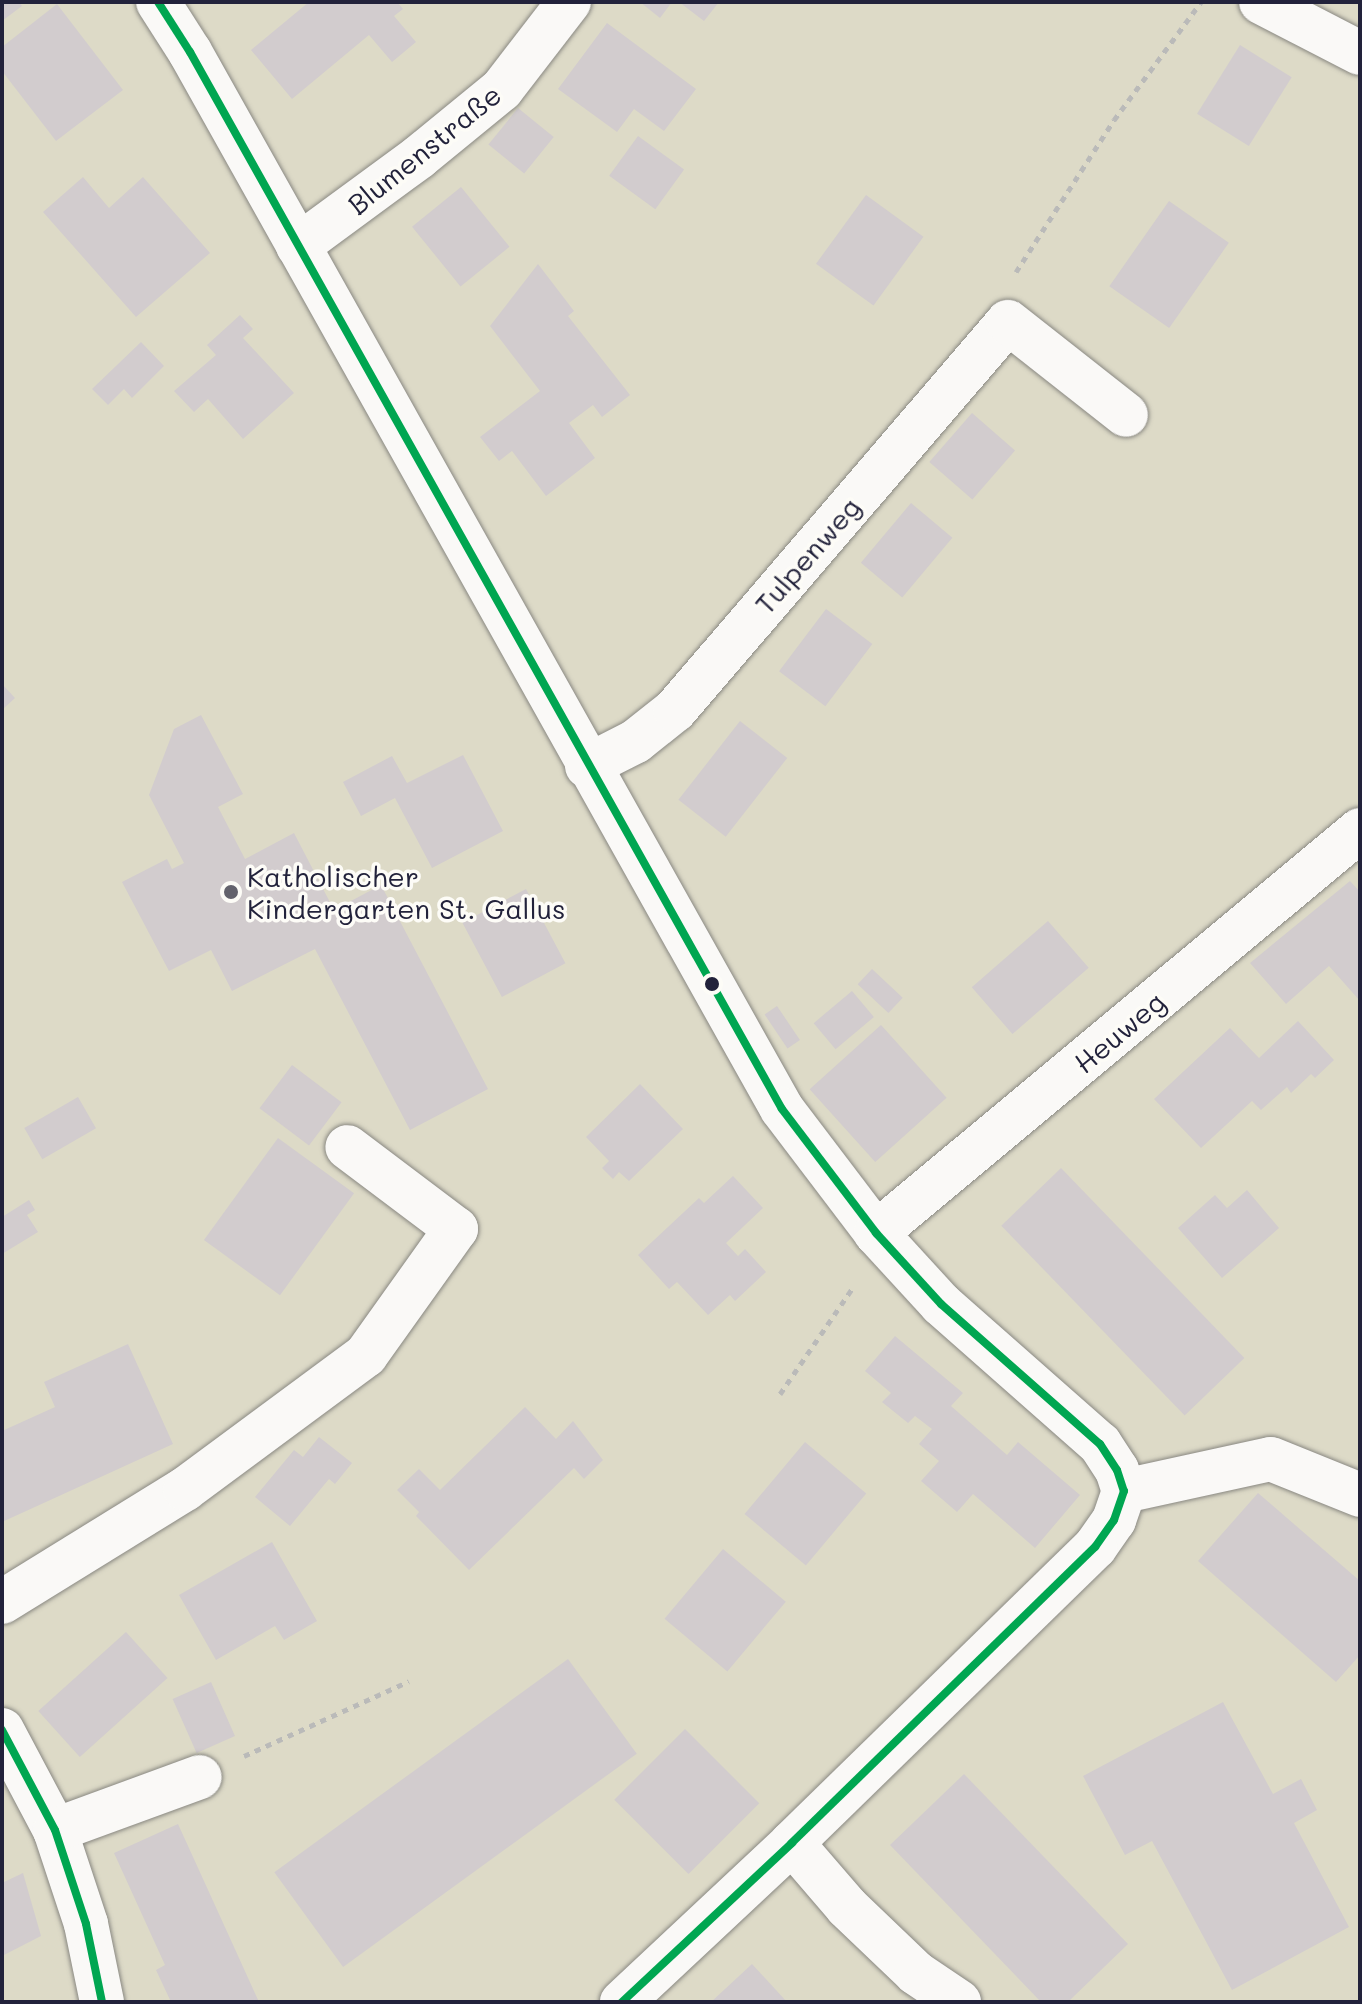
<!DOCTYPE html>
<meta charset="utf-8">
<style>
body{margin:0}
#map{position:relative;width:1362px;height:2004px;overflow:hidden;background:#dddac7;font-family:Mali,sans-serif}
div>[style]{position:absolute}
.building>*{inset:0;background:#d2ccce;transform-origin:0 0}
.path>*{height:5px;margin-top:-2.5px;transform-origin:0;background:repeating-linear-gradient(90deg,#babab9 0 6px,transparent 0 12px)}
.roads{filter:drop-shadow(0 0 2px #898882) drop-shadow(0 0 2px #898882)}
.minor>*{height:44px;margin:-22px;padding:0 22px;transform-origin:22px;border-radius:22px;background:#faf9f7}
.bus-1>*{height:8px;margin:-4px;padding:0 4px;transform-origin:4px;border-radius:4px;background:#00a651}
.dots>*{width:22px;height:22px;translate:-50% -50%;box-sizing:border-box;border:4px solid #fdfcf7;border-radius:50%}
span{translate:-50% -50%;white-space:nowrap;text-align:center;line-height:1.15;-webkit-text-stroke:7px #fdfcf7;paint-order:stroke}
.street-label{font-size:28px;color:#22223b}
.poi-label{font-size:28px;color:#22223b}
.left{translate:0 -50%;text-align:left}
.frame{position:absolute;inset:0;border:4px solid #22223b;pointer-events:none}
</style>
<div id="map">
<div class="building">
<i style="clip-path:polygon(2px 2px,19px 2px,22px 6px,2px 21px)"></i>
<i style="clip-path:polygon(309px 2px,397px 2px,403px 9px,394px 16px,416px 42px,392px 62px,369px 35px,292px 99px,251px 50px)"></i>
<i style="clip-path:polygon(640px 2px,672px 2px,660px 18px)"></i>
<i style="clip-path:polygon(679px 2px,719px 2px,704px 21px)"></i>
<i style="clip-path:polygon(57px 4px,123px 90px,56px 141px,2px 71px,2px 47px)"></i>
<i style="clip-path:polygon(607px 23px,696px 89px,664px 131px,634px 109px,617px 132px,558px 89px)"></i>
<i style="left:1240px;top:45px;width:61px;height:81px;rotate:32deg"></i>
<i style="left:518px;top:108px;width:46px;height:47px;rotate:39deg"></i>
<i style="left:638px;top:136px;width:57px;height:49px;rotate:36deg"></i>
<i style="clip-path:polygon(83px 177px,109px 208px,143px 177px,210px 253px,136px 317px,43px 212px)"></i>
<i style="left:461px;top:187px;width:77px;height:63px;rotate:51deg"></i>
<i style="left:866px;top:195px;width:71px;height:85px;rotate:36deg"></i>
<i style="left:1169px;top:201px;width:73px;height:104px;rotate:35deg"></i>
<i style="clip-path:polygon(538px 264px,574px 311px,568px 316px,630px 395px,602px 417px,593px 405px,569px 423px,595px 458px,546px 496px,512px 451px,499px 461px,480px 437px,540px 391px,490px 326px)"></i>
<i style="clip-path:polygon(240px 315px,253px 329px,243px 338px,294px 393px,243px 439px,208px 399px,194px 412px,174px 391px,216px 355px,207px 345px)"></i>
<i style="clip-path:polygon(141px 342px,164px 366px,132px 398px,124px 389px,108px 405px,92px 389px)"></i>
<i style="left:972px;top:413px;width:57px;height:65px;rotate:41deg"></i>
<i style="left:911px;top:503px;width:54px;height:78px;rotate:40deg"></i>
<i style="left:826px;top:609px;width:58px;height:78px;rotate:37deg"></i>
<i style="clip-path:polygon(2px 684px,15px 698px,2px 710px)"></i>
<i style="clip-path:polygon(201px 715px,243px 794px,218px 807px,245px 859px,294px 833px,334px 910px,381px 885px,488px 1089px,410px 1130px,315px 949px,232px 991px,211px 950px,169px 971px,122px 882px,167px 859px,172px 869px,184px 863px,149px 795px,174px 729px)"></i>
<i style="left:740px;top:721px;width:60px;height:100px;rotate:38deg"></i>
<i style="clip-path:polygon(463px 755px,503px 831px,432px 868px,395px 798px,361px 816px,343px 782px,392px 756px,407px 783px)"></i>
<i style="clip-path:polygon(1350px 881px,1360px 892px,1360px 1001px,1329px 966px,1286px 1004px,1250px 963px)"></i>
<i style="left:526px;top:889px;width:84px;height:72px;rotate:62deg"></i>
<i style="left:1048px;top:921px;width:62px;height:101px;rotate:49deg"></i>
<i style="left:872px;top:969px;width:42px;height:21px;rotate:43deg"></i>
<i style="left:852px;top:991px;width:34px;height:50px;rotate:50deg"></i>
<i style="left:777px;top:1006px;width:41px;height:15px;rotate:56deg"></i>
<i style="clip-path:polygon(1298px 1021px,1334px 1060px,1315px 1078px,1311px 1074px,1291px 1093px,1287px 1087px,1261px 1110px,1252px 1101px,1201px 1148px,1154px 1099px,1230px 1028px,1259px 1058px)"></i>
<i style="left:881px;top:1025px;width:98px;height:96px;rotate:48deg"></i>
<i style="left:292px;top:1065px;width:62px;height:54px;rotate:37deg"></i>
<i style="clip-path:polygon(640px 1084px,683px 1129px,629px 1181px,619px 1172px,613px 1179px,602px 1168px,609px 1161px,586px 1137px)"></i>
<i style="left:78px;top:1097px;width:36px;height:62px;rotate:60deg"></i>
<i style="left:278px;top:1138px;width:94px;height:126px;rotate:36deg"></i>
<i style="left:1061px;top:1168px;width:264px;height:83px;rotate:46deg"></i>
<i style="clip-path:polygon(733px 1176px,763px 1208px,726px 1243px,738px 1256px,745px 1249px,766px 1272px,735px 1301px,730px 1295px,708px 1315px,677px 1282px,669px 1289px,638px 1255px,699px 1198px,704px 1203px)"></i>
<i style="clip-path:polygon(1247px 1190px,1279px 1228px,1222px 1278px,1178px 1228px,1215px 1195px,1227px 1208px)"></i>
<i style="clip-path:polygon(29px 1200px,35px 1210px,27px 1215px,38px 1232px,2px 1254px,2px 1217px)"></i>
<i style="clip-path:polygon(895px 1336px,963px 1393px,951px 1406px,1007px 1455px,1018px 1442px,1080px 1495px,1035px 1548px,973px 1494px,957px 1512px,921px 1481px,939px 1461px,919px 1444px,932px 1429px,915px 1416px,908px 1423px,882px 1402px,891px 1393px,865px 1371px)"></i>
<i style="clip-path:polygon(128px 1344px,173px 1444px,2px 1522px,2px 1431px,55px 1407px,44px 1382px)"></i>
<i style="clip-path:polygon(525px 1407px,556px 1439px,573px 1421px,603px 1460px,584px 1479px,574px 1468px,469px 1570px,416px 1516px,419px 1512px,397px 1490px,419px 1469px,440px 1490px)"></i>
<i style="clip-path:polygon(319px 1437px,352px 1463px,335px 1484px,329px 1479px,290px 1526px,255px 1497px,294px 1450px,303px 1457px)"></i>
<i style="left:805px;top:1442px;width:80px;height:94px;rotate:40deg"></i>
<i style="clip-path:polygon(1258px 1493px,1360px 1581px,1360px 1655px,1336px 1682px,1198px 1561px)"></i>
<i style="clip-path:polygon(272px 1542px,317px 1621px,284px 1640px,275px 1626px,216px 1660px,179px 1595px)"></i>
<i style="left:723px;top:1549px;width:82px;height:91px;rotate:40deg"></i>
<i style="left:126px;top:1632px;width:62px;height:118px;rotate:48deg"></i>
<i style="left:568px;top:1659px;width:117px;height:363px;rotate:54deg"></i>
<i style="left:211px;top:1682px;width:59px;height:42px;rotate:66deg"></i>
<i style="clip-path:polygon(1223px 1702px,1273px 1794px,1301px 1779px,1317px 1810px,1294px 1823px,1349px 1927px,1232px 1990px,1152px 1841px,1125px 1855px,1083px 1776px)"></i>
<i style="left:685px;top:1729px;width:105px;height:100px;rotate:45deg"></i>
<i style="clip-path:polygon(964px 1774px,1128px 1944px,1068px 2002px,1041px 2002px,890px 1845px)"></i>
<i style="clip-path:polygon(178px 1824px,229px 1936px,259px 2002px,171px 2002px,156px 1970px,165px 1965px,114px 1853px)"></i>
<i style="clip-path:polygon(23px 1873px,41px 1936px,2px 1956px,2px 1883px)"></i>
<i style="clip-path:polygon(752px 1964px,787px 2002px,711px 2002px)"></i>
</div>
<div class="path">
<i style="left:1016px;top:272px;width:181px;rotate:-57.2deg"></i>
<i style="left:1114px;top:120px;width:147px;rotate:-53.6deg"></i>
<i style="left:780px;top:1394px;width:131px;rotate:-55.6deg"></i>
<i style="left:244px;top:1756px;width:181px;rotate:-24.4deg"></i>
</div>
<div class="roads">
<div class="minor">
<i style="left:158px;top:2px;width:59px;rotate:57.4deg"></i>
<i style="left:190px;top:52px;width:1211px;rotate:60.75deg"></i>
<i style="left:782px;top:1109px;width:156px;rotate:52.8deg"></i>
<i style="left:876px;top:1233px;width:96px;rotate:47.5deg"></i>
<i style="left:941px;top:1304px;width:212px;rotate:41.4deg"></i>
<i style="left:1100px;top:1444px;width:31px;rotate:57deg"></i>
<i style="left:1117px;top:1470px;width:22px;rotate:72deg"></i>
<i style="left:1124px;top:1491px;width:31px;rotate:109deg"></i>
<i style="left:1114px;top:1520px;width:33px;rotate:125deg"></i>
<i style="left:1095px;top:1547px;width:424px;rotate:135.7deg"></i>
<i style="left:792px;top:1843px;width:233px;rotate:136.9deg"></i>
<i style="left:1261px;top:2px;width:111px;rotate:27.3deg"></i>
<i style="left:298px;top:246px;width:150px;rotate:-36.3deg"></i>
<i style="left:419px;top:157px;width:107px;rotate:-39.3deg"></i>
<i style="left:502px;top:89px;width:110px;rotate:-52.4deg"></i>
<i style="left:587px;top:766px;width:55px;rotate:-27deg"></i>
<i style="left:636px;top:741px;width:50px;rotate:-38.5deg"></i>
<i style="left:675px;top:710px;width:511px;rotate:-49.36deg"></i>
<i style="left:1008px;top:322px;width:150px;rotate:38.2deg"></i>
<i style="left:876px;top:1233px;width:630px;rotate:-39.78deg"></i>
<i style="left:1124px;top:1491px;width:150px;rotate:-12.3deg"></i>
<i style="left:1271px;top:1459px;width:96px;rotate:22deg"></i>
<i style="left:2px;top:1602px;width:215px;rotate:-31.7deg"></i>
<i style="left:185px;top:1489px;width:225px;rotate:-36.5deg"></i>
<i style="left:366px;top:1355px;width:155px;rotate:-54.5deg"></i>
<i style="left:456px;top:1229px;width:136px;rotate:-143deg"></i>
<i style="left:2px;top:1730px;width:113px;rotate:62.1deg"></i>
<i style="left:55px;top:1830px;width:99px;rotate:71.7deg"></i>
<i style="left:86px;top:1924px;width:80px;rotate:78.4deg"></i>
<i style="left:55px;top:1830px;width:154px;rotate:-20.1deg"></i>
<i style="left:792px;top:1843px;width:84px;rotate:49.3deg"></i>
<i style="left:847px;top:1907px;width:95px;rotate:43.7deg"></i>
<i style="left:916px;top:1973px;width:52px;rotate:34deg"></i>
</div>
</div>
<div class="bus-1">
<i style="left:158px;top:2px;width:59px;rotate:57.4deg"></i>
<i style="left:190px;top:52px;width:1211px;rotate:60.75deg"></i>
<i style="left:782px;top:1109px;width:156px;rotate:52.8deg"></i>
<i style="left:876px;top:1233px;width:96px;rotate:47.5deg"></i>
<i style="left:941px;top:1304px;width:212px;rotate:41.4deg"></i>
<i style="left:1100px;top:1444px;width:31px;rotate:57deg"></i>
<i style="left:1117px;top:1470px;width:22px;rotate:72deg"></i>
<i style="left:1124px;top:1491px;width:31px;rotate:109deg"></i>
<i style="left:1114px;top:1520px;width:33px;rotate:125deg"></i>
<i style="left:1095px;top:1547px;width:424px;rotate:135.7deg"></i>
<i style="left:792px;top:1843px;width:233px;rotate:136.9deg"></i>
<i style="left:2px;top:1730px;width:113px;rotate:62.1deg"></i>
<i style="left:55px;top:1830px;width:99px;rotate:71.7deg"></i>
<i style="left:86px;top:1924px;width:80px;rotate:78.4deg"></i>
</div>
<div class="dots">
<i style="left:231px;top:892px;background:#63626c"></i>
<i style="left:712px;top:984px;background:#22223b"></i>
</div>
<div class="street-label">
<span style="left:424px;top:149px;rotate:-39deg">Blumenstraße</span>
<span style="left:807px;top:555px;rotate:-49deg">Tulpenweg</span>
<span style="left:1119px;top:1032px;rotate:-40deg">Heuweg</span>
</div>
<div class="poi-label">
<span class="left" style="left:247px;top:892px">Katholischer<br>Kindergarten St. Gallus</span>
</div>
<div class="frame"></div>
</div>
